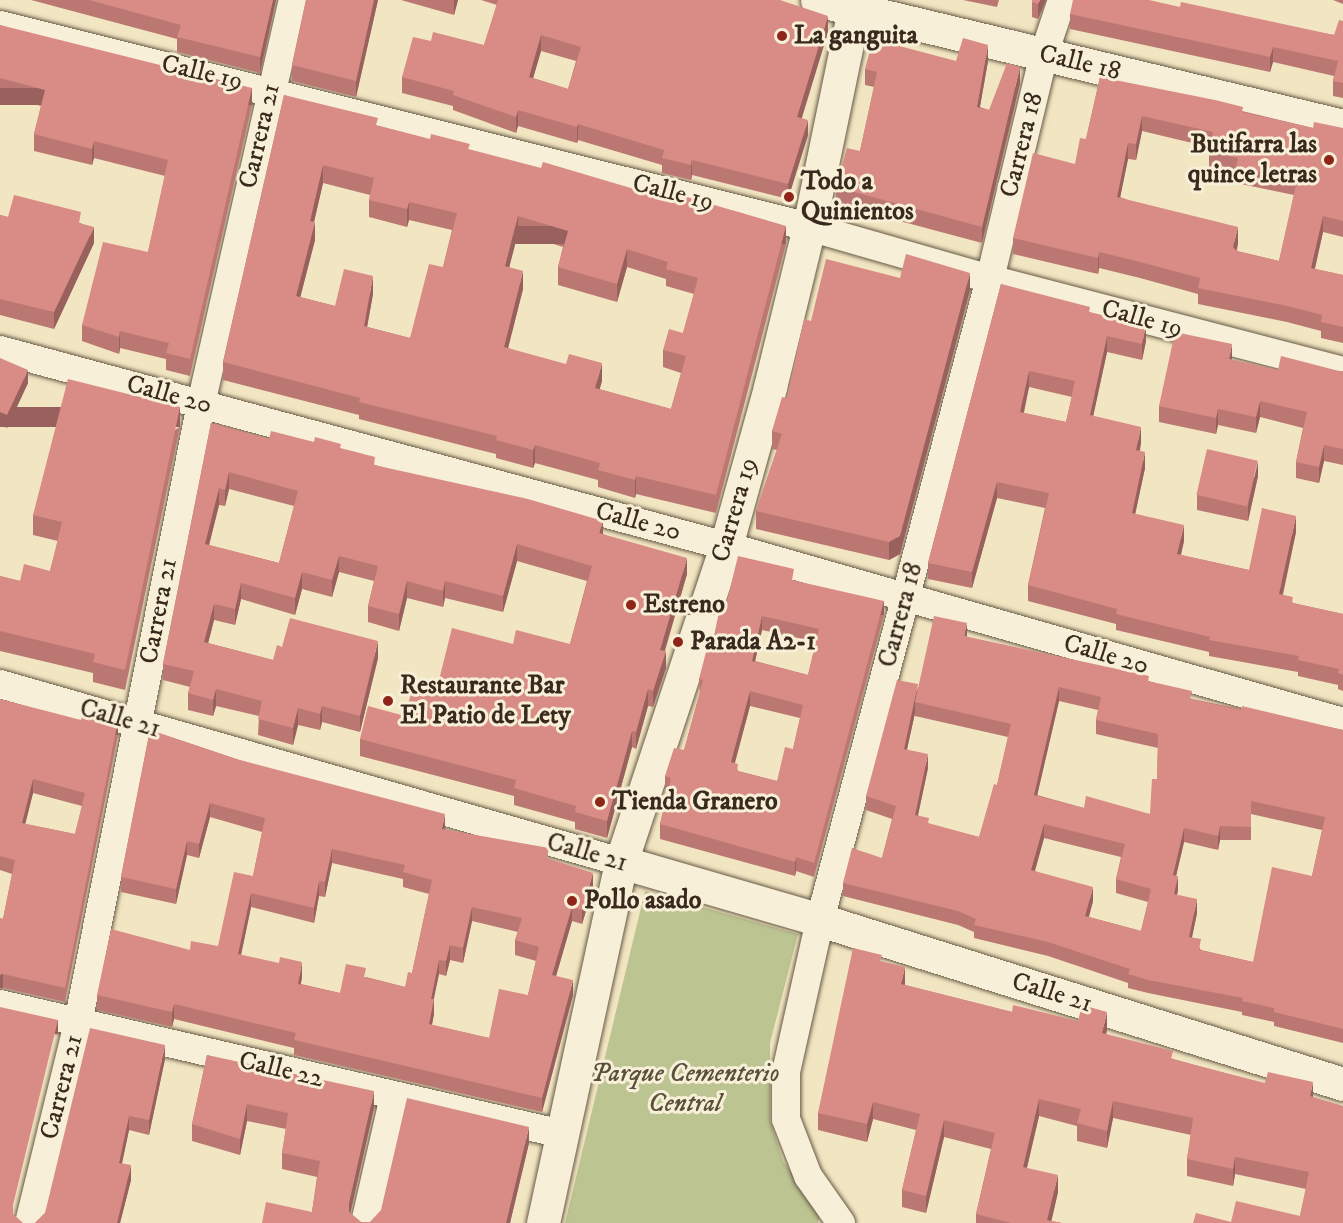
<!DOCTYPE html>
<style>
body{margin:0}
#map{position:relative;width:1343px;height:1223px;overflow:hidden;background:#f2e6c2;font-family:"IM FELL DW Pica",serif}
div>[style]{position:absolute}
.green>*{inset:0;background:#bcc492}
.roads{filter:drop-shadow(0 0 2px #675946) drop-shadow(0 0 2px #675946)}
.minor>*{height:28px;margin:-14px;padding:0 14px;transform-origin:14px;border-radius:14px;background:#f7efd7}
.tertiary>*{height:33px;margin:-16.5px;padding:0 16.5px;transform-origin:16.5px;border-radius:16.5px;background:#f7efd7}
.secondary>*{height:33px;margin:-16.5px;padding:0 16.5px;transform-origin:16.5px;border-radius:16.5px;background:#f7efd7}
.wall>*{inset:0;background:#bb7872}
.shaded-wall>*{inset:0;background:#98615d;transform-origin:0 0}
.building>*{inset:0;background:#d98b85;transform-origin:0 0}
.dots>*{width:16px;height:16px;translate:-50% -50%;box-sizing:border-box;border:3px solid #f7efd7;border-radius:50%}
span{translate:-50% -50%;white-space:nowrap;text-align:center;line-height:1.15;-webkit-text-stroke:6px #f7efd7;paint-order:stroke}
.poi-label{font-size:26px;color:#392a1d;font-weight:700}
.left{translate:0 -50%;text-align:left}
.right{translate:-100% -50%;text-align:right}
.street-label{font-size:26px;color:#392a1d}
.park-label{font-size:26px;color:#5a503a;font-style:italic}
</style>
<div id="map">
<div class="green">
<i style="clip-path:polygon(645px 891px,798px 934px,770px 1043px,770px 1120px,783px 1161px,820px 1214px,818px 1223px,565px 1223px)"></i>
</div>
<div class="roads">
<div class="minor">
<i style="left:0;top:25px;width:834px;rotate:14.02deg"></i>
<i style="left:809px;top:227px;width:188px;rotate:16deg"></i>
<i style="left:990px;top:279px;width:365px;rotate:14.6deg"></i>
<i style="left:0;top:350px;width:752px;rotate:15.11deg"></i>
<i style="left:726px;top:546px;width:642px;rotate:15.92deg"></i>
<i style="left:0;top:684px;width:646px;rotate:15.99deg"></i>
<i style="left:0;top:1004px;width:577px;rotate:13.02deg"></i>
<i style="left:29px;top:1223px;width:206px;rotate:-76.2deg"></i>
<i style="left:78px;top:1023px;width:631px;rotate:-78.76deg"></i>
<i style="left:201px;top:404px;width:414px;rotate:-77.2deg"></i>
<i style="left:365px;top:1223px;width:130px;rotate:-77.1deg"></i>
<i style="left:841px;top:1223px;width:57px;rotate:-125.1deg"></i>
<i style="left:808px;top:1176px;width:61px;rotate:-111.1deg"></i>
<i style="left:786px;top:1119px;width:47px;rotate:-90deg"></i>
<i style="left:786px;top:1072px;width:156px;rotate:-77.4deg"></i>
<i style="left:820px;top:920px;width:663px;rotate:-75.15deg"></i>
<i style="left:990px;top:279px;width:231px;rotate:-76.5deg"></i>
<i style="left:1044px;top:54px;width:57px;rotate:-71.6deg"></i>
</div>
<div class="tertiary">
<i style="left:621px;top:862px;width:207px;rotate:16.2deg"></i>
<i style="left:820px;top:920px;width:548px;rotate:17.41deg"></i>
<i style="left:543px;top:1223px;width:369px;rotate:-77.8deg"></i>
<i style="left:621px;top:862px;width:333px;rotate:-71.6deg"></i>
<i style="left:726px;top:546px;width:165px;rotate:-74.5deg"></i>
<i style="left:770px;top:387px;width:165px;rotate:-76.3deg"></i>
<i style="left:809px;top:227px;width:222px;rotate:-78.3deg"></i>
</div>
<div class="secondary">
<i style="left:817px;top:0;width:541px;rotate:13.47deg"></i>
</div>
</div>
<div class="wall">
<i style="clip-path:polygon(31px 0,276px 0,260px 73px,177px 52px,177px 39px)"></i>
<i style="clip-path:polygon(306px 0,378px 0,356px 97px,292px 81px,292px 65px)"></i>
<i style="clip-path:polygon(401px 0,458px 0,454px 15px)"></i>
<i style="clip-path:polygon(evenodd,481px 0,780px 0,828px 32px,802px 118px,808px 135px,788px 199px,692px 175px,691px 180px,662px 173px,662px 165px,578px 140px,577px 143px,518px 126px,516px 133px,453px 110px,453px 106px,402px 93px,402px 77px,431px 41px,484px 45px,497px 5px,481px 0,541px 51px,576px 61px,568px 89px,533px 78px,541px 51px)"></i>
<i style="clip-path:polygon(963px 0,999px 0,997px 7px)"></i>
<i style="clip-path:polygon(1046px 0,1038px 19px,1032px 17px,1032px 2px)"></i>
<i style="clip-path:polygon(1333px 0,1343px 0,1343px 4px)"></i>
<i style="clip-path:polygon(1180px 7px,1334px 35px,1343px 21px,1343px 98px,1333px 96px,1333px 81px,1334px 76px,1273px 62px,1270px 72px,1070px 29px,1070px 14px)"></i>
<i style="clip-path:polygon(0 25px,252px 105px,190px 376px,166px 370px,166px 359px,120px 348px,119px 354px,82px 341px,82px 325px,148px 252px,165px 176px,94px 158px,92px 165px,34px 151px,34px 134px,41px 106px,0 95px)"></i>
<i style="clip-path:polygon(956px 61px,988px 61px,980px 107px,989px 110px,1020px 83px,982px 243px,836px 204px,836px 187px,860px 151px,874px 87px,865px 85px,865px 69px)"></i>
<i style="clip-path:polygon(evenodd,1100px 77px,1313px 128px,1343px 128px,1343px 237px,1323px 232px,1315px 269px,1343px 275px,1343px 343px,1321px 338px,1321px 331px,1287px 322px,1198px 304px,1198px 294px,1140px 278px,1099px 268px,1098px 274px,1013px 254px,1013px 238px,1075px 164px,1086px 139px,1100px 77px,1142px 131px,1209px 147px,1209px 167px,1236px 173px,1236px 183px,1294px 195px,1279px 261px,1237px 251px,1238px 243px,1120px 197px,1128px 159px,1136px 160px,1142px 131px)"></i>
<i style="clip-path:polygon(evenodd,284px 95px,378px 126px,470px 150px,786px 244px,716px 513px,636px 494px,635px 498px,598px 487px,598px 480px,535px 463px,533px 468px,496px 458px,496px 454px,359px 419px,359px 415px,223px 380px,223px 362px,284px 95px,323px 183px,370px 195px,369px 200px,369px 217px,407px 227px,409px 220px,452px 230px,443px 267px,410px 338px,367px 327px,373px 294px,335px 306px,300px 297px,315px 240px,314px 222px,323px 183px,284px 95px,518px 233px,563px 247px,558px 267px,558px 285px,617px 302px,627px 267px,666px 279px,666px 286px,694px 294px,683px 333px,663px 350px,663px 367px,681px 373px,671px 409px,599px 389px,602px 381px,508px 348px,523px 289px,509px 267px,518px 233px)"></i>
<i style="clip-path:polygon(0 215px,8px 217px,81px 223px,94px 243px,54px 329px,0 315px)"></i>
<i style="clip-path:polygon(900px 278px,970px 290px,900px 554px,889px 560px,756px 529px,756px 511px,777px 450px,772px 449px,772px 431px,787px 398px,811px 321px)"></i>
<i style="clip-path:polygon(evenodd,1001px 284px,1090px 312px,1146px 341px,1142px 360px,1107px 352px,1093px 416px,1141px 443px,1140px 451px,1145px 468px,1135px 514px,1184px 541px,1181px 555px,1249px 570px,1296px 532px,1283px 595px,1293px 603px,1343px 614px,1343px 691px,1338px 689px,1338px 685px,1298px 676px,1298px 672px,1209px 656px,1209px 652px,1116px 630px,1116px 624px,1028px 601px,1028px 585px,1045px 508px,997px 498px,972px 588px,928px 579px,928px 563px,1001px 284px,1029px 387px,1072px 397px,1066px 422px,1024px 413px,1029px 387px)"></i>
<i style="clip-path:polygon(0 358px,28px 383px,7px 428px,0 425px)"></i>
<i style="clip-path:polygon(1232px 360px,1278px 370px,1343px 371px,1343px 465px,1324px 461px,1319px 483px,1296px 478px,1296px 462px,1303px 428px,1260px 417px,1256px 433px,1218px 425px,1216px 434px,1159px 422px,1159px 406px)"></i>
<i style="clip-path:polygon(evenodd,211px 423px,269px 439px,314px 442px,341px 449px,375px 465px,603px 534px,687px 574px,665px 651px,666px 668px,653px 707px,648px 706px,636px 749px,632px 747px,607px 838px,575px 829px,575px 822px,514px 805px,514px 796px,360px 756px,360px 739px,405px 716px,437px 688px,513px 644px,570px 644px,587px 581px,517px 561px,503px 612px,445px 598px,443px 607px,407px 598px,399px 631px,368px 622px,368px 606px,374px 581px,339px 572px,332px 597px,302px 589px,295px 615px,241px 599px,235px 625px,214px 620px,208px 643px,273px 660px,282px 647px,378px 658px,360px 732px,322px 722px,320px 730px,298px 725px,293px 745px,258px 735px,259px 716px,216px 706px,213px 716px,188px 710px,188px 693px,190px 687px,163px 680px,163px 664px,211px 423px,229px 489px,294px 506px,279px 563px,209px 545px,219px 505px,225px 506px,229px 489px)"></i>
<i style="clip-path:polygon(180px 427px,125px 690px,93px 682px,93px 673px,0 651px,0 576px,20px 581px,50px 571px,58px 541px,33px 535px,33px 515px)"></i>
<i style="clip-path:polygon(1258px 476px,1248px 521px,1197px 510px,1197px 495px)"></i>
<i style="clip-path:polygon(evenodd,794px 580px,884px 615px,814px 877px,796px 871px,795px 876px,660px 839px,660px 824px,668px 791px,665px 790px,665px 776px,684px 750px,700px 693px,699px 679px,711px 650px,724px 613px,794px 580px,762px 630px,816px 642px,808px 675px,755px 661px,762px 630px,794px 580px,750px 706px,800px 718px,793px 749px,777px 781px,738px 771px,735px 763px,750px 706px)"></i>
<i style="clip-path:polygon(evenodd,967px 637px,1149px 681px,1192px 699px,1343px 730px,1343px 1043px,1274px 1026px,1274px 1022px,1242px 1015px,1242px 1012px,1148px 993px,1128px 988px,1128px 983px,1048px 956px,974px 938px,974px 932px,958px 925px,843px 896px,843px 883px,882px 858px,892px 819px,866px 810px,866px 796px,918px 688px,967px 637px,1059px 701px,1098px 710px,1096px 720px,1096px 734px,1158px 748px,1157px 779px,1150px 814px,1084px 808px,1037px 795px,1059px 701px,967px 637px,915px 713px,915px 716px,1008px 737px,997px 785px,979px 837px,929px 824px,918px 815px,928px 768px,907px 749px,915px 713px,967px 637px,1251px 814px,1322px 830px,1312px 876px,1253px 962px,1201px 950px,1192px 937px,1197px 913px,1177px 895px,1178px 890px,1176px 876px,1184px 842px,1218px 850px,1220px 840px,1251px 840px,1251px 814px,967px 637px,1044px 838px,1121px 857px,1116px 879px,1116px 893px,1148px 902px,1141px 931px,1089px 917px,1093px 901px,1035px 871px,1044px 838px)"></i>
<i style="clip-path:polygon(evenodd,0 699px,118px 735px,65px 1002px,3px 988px,0 989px,0 918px,3px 919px,12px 874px,0 870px,0 699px,33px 793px,82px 806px,75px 834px,25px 824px,33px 793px)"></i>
<i style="clip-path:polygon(evenodd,150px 730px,445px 829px,549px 859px,593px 888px,582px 924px,572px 921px,556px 976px,573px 995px,542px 1112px,294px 1055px,294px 1048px,174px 1019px,172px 1027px,97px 1010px,97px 995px,190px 950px,218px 946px,253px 876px,262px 832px,210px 817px,199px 858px,187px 855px,176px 904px,121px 892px,121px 877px,150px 730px,332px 863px,403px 879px,403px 887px,429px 894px,412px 973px,405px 987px,366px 977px,340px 993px,301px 984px,302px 977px,241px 955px,251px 907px,314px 923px,319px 896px,325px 897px,332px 863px,150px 730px,472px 921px,518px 932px,515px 940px,515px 955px,536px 961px,528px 995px,489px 1038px,432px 1025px,434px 1014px,433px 999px,439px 974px,446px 976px,450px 960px,463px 963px,472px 921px)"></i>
<i style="clip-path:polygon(882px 961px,905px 985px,1012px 1012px,1107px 1030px,1106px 1034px,1173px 1059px,1313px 1097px,1343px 1223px,1231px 1222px,1300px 1216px,1306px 1189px,1235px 1174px,1233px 1186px,1187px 1176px,1187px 1159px,1191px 1135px,1113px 1118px,1107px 1148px,1077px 1141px,1077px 1126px,1039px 1116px,1027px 1168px,1058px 1192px,1051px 1221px,1062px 1223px,976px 1223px,976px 1214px,991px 1149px,944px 1137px,926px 1213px,902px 1207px,902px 1190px,916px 1130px,873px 1119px,867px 1142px,818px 1130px,818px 1113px)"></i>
<i style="clip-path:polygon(207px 1055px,374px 1108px,350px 1213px,361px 1222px,370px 1222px,529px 1143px,510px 1223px,262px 1223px,312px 1212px,317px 1177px,282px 1169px,282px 1153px,286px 1129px,247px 1121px,240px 1155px,192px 1141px,192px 1124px)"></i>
<i style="clip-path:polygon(165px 1059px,149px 1135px,129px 1130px,122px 1163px,131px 1180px,120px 1223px,35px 1223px,45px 1213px)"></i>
</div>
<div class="shaded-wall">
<i style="clip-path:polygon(273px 0,276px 0,260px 73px,260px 57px)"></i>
<i style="clip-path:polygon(374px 0,378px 0,356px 97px,356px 81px)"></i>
<i style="clip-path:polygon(454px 0,458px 0,454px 15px)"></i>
<i style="clip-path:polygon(1040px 0,1046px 0,1038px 19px,1038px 4px)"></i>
<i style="clip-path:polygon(828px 16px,828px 32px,797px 132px,797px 117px)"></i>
<i style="clip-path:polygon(541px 35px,541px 51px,529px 92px,529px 77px)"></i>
<i style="clip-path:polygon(988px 45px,988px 61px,977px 123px,977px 107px)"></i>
<i style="clip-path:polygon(1273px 47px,1273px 62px,1270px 72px,1270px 57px)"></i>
<i style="clip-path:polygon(1020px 67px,1020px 83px,982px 243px,982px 227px)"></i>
<i style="left:252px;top:88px;width:17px;height:278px;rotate:90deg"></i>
<i style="clip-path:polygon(518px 110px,518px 126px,516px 133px,516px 117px)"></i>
<i style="clip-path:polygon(1142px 116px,1142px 131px,1136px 160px,1136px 144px)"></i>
<i style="clip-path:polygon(808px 120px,808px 135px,788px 199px,788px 184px)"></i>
<i style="clip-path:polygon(578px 124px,578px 140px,577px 143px,577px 127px)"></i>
<i style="clip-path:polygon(94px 141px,94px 158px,92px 165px,92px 149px)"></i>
<i style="clip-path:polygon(1128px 143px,1128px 159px,1117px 213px,1117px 197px)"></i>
<i style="clip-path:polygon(692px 160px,692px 175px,691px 180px,691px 165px)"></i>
<i style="clip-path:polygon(323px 165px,323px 183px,310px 239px,310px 221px)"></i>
<i style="clip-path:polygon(409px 202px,409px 220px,407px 227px,407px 209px)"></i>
<i style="clip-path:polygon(518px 216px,518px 233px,505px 284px,505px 266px)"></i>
<i style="clip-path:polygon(1323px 216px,1323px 232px,1311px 284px,1311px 268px)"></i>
<i style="clip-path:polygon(315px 222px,315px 240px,296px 314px,296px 296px)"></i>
<i style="left:786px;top:226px;width:18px;height:278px;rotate:90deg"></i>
<i style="clip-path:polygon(94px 227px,94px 243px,54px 329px,54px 312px)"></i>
<i style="clip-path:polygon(1238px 227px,1238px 243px,1233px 263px,1233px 247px)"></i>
<i style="clip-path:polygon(627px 249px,627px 267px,617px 302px,617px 284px)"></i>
<i style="clip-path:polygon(1099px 252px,1099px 268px,1098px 274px,1098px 258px)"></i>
<i style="clip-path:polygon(523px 271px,523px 289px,504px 364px,504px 347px)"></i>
<i style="clip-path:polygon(970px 273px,970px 290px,900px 554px,889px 560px,889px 542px)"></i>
<i style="clip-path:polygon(373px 276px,373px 294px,364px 344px,364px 326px)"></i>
<i style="clip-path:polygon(1146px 325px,1146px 341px,1142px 360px,1142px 344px)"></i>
<i style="clip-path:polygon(120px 331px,120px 348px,119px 354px,119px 337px)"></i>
<i style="clip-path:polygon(1107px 336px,1107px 352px,1090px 431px,1090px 415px)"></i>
<i style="clip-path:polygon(1232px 344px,1232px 360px,1229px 359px)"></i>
<i style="clip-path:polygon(602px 363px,602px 381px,595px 406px,595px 388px)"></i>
<i style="clip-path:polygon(28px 370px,28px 383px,7px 428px,7px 415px)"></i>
<i style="clip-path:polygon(1029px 371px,1029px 387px,1020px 428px,1020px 412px)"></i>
<i style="clip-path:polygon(1260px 401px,1260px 417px,1256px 433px,1256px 417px)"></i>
<i style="left:180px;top:407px;width:20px;height:269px;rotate:90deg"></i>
<i style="clip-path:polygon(1218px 409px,1218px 425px,1216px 434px,1216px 418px)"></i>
<i style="clip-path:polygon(1141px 427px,1141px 443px,1136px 466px,1136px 450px)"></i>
<i style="clip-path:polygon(535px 445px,535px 463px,533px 468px,533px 450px)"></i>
<i style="clip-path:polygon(1324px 445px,1324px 461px,1319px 483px,1319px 467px)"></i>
<i style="clip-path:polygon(1145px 452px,1145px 468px,1132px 529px,1132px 513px)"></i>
<i style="clip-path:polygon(1258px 461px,1258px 476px,1248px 521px,1248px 506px)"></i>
<i style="clip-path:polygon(229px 472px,229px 489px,225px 506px,225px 490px)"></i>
<i style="clip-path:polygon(636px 476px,636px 494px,635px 498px,635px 480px)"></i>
<i style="clip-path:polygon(997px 482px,997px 498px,972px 588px,972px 572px)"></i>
<i style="clip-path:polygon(219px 488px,219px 505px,205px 561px,205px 544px)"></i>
<i style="clip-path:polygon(1296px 516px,1296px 532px,1279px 610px,1279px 594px)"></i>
<i style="clip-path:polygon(603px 521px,603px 537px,599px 533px)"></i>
<i style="clip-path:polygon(1184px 525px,1184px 541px,1177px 570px,1177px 554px)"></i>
<i style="clip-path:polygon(517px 544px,517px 561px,503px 612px,503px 596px)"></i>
<i style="clip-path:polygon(339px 556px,339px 572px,332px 597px,332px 580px)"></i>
<i style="clip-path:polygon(687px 558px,687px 574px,660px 666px,660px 650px)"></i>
<i style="clip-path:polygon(302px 572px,302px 589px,295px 615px,295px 598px)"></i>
<i style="clip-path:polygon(407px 581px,407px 598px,399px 631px,399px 614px)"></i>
<i style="clip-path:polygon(445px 581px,445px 598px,443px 607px,443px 591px)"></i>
<i style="clip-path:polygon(241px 583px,241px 599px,235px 625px,235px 609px)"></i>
<i style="left:884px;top:601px;width:14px;height:271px;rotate:90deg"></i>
<i style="clip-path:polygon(214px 604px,214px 620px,204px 659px,204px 642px)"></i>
<i style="clip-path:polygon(762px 616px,762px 630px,752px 675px,752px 661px)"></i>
<i style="clip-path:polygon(967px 623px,967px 637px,964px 636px)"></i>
<i style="clip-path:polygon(378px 641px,378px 658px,360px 732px,360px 716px)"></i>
<i style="clip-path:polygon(666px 651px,666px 668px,653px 707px,653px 691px)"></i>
<i style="clip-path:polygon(918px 684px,915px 702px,915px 713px,904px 763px,904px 749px)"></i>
<i style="clip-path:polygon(1059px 687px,1059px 701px,1034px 809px,1034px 795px)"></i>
<i style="clip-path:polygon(216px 689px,216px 706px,213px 716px,213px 700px)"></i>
<i style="clip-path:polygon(648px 689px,648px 706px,636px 749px,636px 732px)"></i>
<i style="clip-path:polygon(750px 691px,750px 706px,731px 776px,731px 762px)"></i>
<i style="clip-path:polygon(322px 706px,322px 722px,320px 730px,320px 714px)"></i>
<i style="clip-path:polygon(298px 708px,298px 725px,293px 745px,293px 728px)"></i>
<i style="left:118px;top:721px;width:14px;height:272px;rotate:90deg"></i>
<i style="clip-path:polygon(632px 731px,632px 747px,607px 838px,607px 821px)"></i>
<i style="clip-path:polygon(928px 754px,928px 768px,915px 829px,915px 815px)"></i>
<i style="clip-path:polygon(33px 779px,33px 793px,22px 837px,22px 823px)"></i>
<i style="clip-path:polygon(210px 803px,210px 817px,199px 858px,199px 844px)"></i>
<i style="clip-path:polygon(445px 814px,445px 829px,442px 843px,442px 829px)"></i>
<i style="clip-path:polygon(1044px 824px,1044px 838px,1031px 884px,1031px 870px)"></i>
<i style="clip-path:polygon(1220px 826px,1220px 840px,1218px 850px,1218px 836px)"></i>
<i style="clip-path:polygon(1184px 828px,1184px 842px,1173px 889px,1173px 875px)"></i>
<i style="clip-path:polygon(187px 841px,187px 855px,176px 904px,176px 889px)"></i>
<i style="clip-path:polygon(332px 849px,332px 863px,325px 897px,325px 882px)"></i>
<i style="clip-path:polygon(796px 857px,796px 871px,795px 876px,795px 862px)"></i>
<i style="clip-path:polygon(593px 873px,593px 888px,582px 924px,582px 910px)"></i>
<i style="clip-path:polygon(1178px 876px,1178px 890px,1174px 908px,1174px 894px)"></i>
<i style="clip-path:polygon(319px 881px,319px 896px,314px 923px,314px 908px)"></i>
<i style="clip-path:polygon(1093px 887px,1093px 901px,1085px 930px,1085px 916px)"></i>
<i style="clip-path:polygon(251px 893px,251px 907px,238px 969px,238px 954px)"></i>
<i style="clip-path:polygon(1197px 899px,1197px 913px,1189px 951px,1189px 937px)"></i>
<i style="clip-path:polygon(472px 907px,472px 921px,463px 963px,463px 948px)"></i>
<i style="clip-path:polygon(572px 907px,572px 921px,552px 990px,552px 975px)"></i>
<i style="clip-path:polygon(450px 945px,450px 960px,446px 976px,446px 961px)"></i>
<i style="clip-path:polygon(439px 960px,439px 974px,431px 1013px,431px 999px)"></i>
<i style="clip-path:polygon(302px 962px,302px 977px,298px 998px,298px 984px)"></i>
<i style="clip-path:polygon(905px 967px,905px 984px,901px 1001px,901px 984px)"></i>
<i style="left:3px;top:974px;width:14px;height:3px;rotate:90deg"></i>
<i style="clip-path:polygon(573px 980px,573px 995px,542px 1112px,542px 1098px)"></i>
<i style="clip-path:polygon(434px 999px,434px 1014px,429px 1039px,429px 1024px)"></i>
<i style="clip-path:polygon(174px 1004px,174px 1019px,172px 1027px,172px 1012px)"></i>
<i style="clip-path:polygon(1107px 1012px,1107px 1030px,1102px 1050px,1102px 1033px)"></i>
<i style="left:58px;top:1020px;width:14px;height:190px;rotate:90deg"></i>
<i style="clip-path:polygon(165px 1045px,165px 1059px,149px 1135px,149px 1120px)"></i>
<i style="clip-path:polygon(1313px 1082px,1313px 1100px,1310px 1096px)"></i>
<i style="clip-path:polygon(374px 1091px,374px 1108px,349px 1219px,349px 1203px)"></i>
<i style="clip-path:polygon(1039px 1099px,1039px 1116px,1023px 1184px,1023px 1167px)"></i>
<i style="clip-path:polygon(1113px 1101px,1113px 1118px,1107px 1148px,1107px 1131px)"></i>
<i style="clip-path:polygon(873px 1102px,873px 1119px,867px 1142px,867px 1124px)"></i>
<i style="clip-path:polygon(247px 1104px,247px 1121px,240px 1155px,240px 1139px)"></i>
<i style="clip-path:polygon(129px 1116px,129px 1130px,119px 1177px,119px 1163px)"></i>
<i style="clip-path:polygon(944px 1120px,944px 1137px,926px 1213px,926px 1196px)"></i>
<i style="clip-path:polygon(529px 1127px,529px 1143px,510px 1223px,506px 1223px)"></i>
<i style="clip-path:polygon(1235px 1157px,1235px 1174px,1233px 1186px,1233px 1169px)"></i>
<i style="clip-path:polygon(131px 1165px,131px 1180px,120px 1223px,117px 1223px)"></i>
<i style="clip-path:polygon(1058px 1175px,1058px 1192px,1051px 1223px,1047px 1220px)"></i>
</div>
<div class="building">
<i style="clip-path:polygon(89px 0,273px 0,260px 57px,177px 37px,181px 25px)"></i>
<i style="clip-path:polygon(306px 0,374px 0,356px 81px,292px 65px)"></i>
<i style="clip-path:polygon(evenodd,498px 0,780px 0,828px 16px,797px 117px,808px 120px,788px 184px,692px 160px,691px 165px,662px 158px,664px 150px,578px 124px,577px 127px,518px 110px,516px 117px,453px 95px,454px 91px,402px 77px,413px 37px,431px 41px,433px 32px,484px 45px,498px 0,541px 35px,581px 47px,568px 89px,529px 77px,541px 35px)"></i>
<i style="clip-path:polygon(1032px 0,1040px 0,1038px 4px,1032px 2px)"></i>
<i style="clip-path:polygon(1073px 0,1149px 0,1180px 7px,1181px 2px,1334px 35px,1339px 20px,1343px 21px,1343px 83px,1333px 81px,1338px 61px,1273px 47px,1270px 57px,1070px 14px)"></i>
<i style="clip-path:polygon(0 25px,252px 88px,190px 359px,166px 353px,169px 343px,120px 331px,119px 337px,82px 325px,103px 242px,148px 252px,168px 160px,94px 141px,92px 149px,34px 134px,45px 90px,0 78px)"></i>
<i style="clip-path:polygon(963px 38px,988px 45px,977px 107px,989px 110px,1007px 63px,1020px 67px,982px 227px,836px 187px,847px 148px,860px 151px,877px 72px,865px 69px,873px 39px,956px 61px)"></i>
<i style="clip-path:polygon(evenodd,1100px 77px,1215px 100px,1243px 107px,1242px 112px,1313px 128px,1314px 122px,1343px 128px,1343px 221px,1323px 216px,1311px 268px,1343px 275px,1343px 327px,1321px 322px,1322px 315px,1287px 306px,1198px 288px,1200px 278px,1140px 262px,1099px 252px,1098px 258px,1013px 238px,1033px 153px,1075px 164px,1080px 138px,1086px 139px,1100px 77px,1142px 116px,1213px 132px,1209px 151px,1238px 158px,1236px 167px,1297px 180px,1279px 261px,1237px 251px,1233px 247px,1238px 227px,1117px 197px,1128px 143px,1136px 144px,1142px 116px)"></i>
<i style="clip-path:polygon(evenodd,284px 95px,378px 118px,376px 125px,430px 139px,431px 134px,470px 144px,468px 149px,541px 168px,543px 162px,651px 194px,653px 187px,786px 226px,716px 495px,636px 476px,635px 480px,598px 470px,600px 463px,535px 445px,533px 450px,496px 440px,497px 436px,359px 402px,360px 398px,223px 362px,284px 95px,323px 165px,374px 178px,369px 200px,407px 209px,409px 202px,457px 213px,443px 267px,429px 264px,410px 338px,364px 326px,373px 276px,344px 269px,335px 306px,296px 296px,315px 222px,310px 221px,323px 165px,284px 95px,518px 216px,568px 231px,558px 267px,617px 284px,627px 249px,668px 262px,666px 269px,698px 278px,683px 333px,669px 329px,663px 350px,686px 356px,671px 409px,595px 388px,602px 363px,569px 354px,566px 364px,504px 347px,523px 271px,505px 266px,518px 216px)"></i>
<i style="clip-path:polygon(14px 195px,81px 212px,79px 223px,94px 227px,54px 312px,0 299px,0 215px,8px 217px)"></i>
<i style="clip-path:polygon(906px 254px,970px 273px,900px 536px,889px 542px,756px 511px,782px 434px,772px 431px,782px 397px,787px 398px,804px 319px,811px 321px,826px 259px,900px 278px)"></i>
<i style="clip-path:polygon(evenodd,1001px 284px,1090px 307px,1089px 312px,1146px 325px,1142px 344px,1107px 336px,1090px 415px,1141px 427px,1136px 450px,1145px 452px,1132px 513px,1184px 525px,1177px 554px,1249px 570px,1262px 508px,1296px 516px,1279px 594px,1293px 597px,1292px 603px,1343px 614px,1343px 675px,1338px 673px,1339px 669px,1298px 660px,1299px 656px,1209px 640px,1210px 637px,1116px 614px,1117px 609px,1028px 585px,1049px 493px,997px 482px,972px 572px,928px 563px,1001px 284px,1029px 371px,1075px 381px,1066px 422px,1020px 412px,1029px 371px)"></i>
<i style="clip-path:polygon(1175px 332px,1232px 344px,1229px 359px,1278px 370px,1281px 356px,1339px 371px,1343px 371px,1343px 449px,1324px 445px,1319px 467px,1296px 462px,1307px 412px,1260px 401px,1256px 417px,1218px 409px,1216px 418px,1159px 406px)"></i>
<i style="clip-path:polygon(0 358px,28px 370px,7px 415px,0 412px)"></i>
<i style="clip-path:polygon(68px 379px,180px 407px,125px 670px,93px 662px,95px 654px,0 631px,0 576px,20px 581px,24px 564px,50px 571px,62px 522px,33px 515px)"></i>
<i style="clip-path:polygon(evenodd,211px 423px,269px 439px,271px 431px,314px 442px,315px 437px,341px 444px,340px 448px,375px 457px,374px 465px,528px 499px,603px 521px,599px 533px,687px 558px,660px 650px,666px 651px,653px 691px,648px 689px,636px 732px,632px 731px,607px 821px,575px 812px,576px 806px,514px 788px,516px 780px,360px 739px,368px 706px,405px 716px,414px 682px,437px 688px,452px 628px,513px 644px,516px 630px,570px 644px,592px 566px,517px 544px,503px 596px,445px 581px,443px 591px,407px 581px,399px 614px,368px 606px,378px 566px,339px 556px,332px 580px,302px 572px,295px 598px,241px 583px,235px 609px,214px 604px,204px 642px,273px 660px,277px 645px,282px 647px,290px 618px,378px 641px,360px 716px,322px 706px,320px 714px,298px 708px,293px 728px,258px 719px,262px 701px,216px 689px,213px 700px,188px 693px,194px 671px,163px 664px,211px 423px,229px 472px,298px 491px,279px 563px,205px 544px,219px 488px,225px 490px,229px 472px)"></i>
<i style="left:1207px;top:449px;width:52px;height:47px;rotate:13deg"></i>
<i style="clip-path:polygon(evenodd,738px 556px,794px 569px,792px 580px,884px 601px,814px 863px,796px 857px,795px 862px,660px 824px,671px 778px,665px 776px,674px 748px,684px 750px,703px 680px,699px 679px,706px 652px,711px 650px,719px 612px,724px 613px,738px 556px,762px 616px,819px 629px,808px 675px,752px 661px,762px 616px,738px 556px,750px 691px,803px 705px,793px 749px,785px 747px,777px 781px,737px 771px,738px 764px,731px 762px,750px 691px)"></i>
<i style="clip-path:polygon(evenodd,934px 616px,967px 623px,964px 636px,1149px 676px,1148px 681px,1192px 691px,1190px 699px,1241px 710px,1242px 706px,1343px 730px,1343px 1029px,1274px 1012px,1274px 1008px,1242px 1001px,1243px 998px,1148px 980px,1128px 974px,1130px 969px,1048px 942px,974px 925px,976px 919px,958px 911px,843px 883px,852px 848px,882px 858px,896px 806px,866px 796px,897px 680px,918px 684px,904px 749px,928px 754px,915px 815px,929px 818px,928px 823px,979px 837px,994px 784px,997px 785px,1011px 724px,915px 702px,934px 616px,1059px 687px,1101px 697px,1096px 720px,1158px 734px,1157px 779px,1152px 779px,1150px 814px,1086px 796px,1084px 808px,1034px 795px,1059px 687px,934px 616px,1251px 801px,1325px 817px,1312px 876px,1272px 867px,1253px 962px,1199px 950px,1201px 939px,1189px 937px,1197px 899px,1174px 894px,1178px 876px,1173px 875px,1184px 828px,1218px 836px,1220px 826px,1251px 827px,1251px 801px,934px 616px,1044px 824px,1125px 844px,1116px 879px,1151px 889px,1141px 931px,1085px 916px,1093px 887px,1031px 870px,1044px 824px)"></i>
<i style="clip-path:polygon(evenodd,0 699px,81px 720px,83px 712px,118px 721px,65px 988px,3px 974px,0 975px,0 918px,3px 919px,15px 860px,0 856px,0 699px,33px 779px,85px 793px,75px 834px,22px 823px,33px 779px)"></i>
<i style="clip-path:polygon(evenodd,150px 730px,236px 759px,445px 814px,442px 829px,549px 848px,547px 858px,593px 873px,582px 910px,572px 907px,552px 975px,573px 980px,542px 1098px,294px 1040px,296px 1033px,174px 1004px,172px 1012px,97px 995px,111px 929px,190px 950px,191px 941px,218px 946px,234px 872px,253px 876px,265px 818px,210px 803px,199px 844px,187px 841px,176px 889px,121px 877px,150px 730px,332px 849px,405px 865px,403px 872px,432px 880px,412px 973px,408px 972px,405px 987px,364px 977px,366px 968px,346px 964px,340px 993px,298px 984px,302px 962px,280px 957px,279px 963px,238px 954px,251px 893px,314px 908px,319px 881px,325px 882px,332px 849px,150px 730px,472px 907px,522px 918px,515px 940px,539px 947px,528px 995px,499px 989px,489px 1038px,429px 1024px,434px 999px,431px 999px,439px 960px,446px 961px,450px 945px,463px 948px,472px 907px)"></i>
<i style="clip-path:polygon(853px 948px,882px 955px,880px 961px,905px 967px,901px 984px,1012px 1012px,1013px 1005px,1078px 1021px,1082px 1005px,1107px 1012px,1102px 1033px,1173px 1051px,1171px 1059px,1265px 1083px,1268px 1072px,1313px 1082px,1310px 1096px,1343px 1106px,1343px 1223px,1193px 1223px,1196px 1213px,1231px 1222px,1236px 1201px,1300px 1216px,1309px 1172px,1235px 1157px,1233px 1169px,1187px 1159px,1193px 1118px,1113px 1101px,1107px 1131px,1077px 1123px,1081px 1109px,1039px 1099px,1023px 1167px,1058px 1175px,1047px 1220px,1062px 1223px,1011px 1223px,976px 1214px,995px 1133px,944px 1120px,926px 1196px,902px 1190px,920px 1114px,873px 1102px,867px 1124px,818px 1113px)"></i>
<i style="clip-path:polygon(0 1007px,58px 1020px,13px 1205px,13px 1214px,23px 1223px,0 1223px)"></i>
<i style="clip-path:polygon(90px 1028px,165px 1045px,149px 1120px,129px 1116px,119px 1163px,131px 1165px,117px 1223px,35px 1223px,45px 1213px)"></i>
<i style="clip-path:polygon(207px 1055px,374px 1091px,349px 1203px,349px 1212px,361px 1222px,370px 1222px,381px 1210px,407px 1098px,529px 1127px,506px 1223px,262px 1223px,266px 1202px,312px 1212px,320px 1161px,282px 1153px,288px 1113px,247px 1104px,240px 1139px,192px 1124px)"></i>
</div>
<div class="dots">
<i style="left:782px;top:36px;background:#8f2418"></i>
<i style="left:1329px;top:160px;background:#8f2418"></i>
<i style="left:789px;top:197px;background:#8f2418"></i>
<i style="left:631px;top:605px;background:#8f2418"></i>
<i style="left:678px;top:642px;background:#8f2418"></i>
<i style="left:388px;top:701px;background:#8f2418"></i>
<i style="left:600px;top:802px;background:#8f2418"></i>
<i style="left:572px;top:901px;background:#8f2418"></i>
</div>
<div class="poi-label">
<span class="left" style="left:794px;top:36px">La ganguita</span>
<span class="right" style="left:1317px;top:160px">Butifarra las<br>quince letras</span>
<span class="left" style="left:801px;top:197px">Todo a<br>Quinientos</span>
<span class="left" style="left:643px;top:605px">Estreno</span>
<span class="left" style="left:690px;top:642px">Parada A2-1</span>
<span class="left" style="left:400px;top:701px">Restaurante Bar<br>El Patio de Lety</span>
<span class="left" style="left:612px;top:802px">Tienda Granero</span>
<span class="left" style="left:584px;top:901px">Pollo asado</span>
</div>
<div class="street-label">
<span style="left:1080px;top:63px;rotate:13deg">Calle 18</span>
<span style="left:202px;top:73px;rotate:13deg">Calle 19</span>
<span style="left:260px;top:136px;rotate:-77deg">Carrera 21</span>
<span style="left:1022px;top:145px;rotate:-76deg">Carrera 18</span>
<span style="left:673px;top:193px;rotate:14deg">Calle 19</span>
<span style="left:1142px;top:319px;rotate:15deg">Calle 19</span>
<span style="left:169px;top:395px;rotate:15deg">Calle 20</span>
<span style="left:735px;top:510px;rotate:-74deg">Carrera 19</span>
<span style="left:638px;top:522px;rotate:15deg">Calle 20</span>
<span style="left:159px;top:611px;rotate:-79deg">Carrera 21</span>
<span style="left:901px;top:615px;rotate:-75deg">Carrera 18</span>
<span style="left:1106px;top:655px;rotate:16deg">Calle 20</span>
<span style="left:120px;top:719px;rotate:16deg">Calle 21</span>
<span style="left:587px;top:853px;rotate:16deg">Calle 21</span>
<span style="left:1052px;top:993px;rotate:17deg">Calle 21</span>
<span style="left:281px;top:1070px;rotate:13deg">Calle 22</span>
<span style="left:62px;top:1087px;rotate:-76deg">Carrera 21</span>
</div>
<div class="park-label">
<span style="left:685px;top:1089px">Parque Cementerio<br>Central</span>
</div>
</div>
